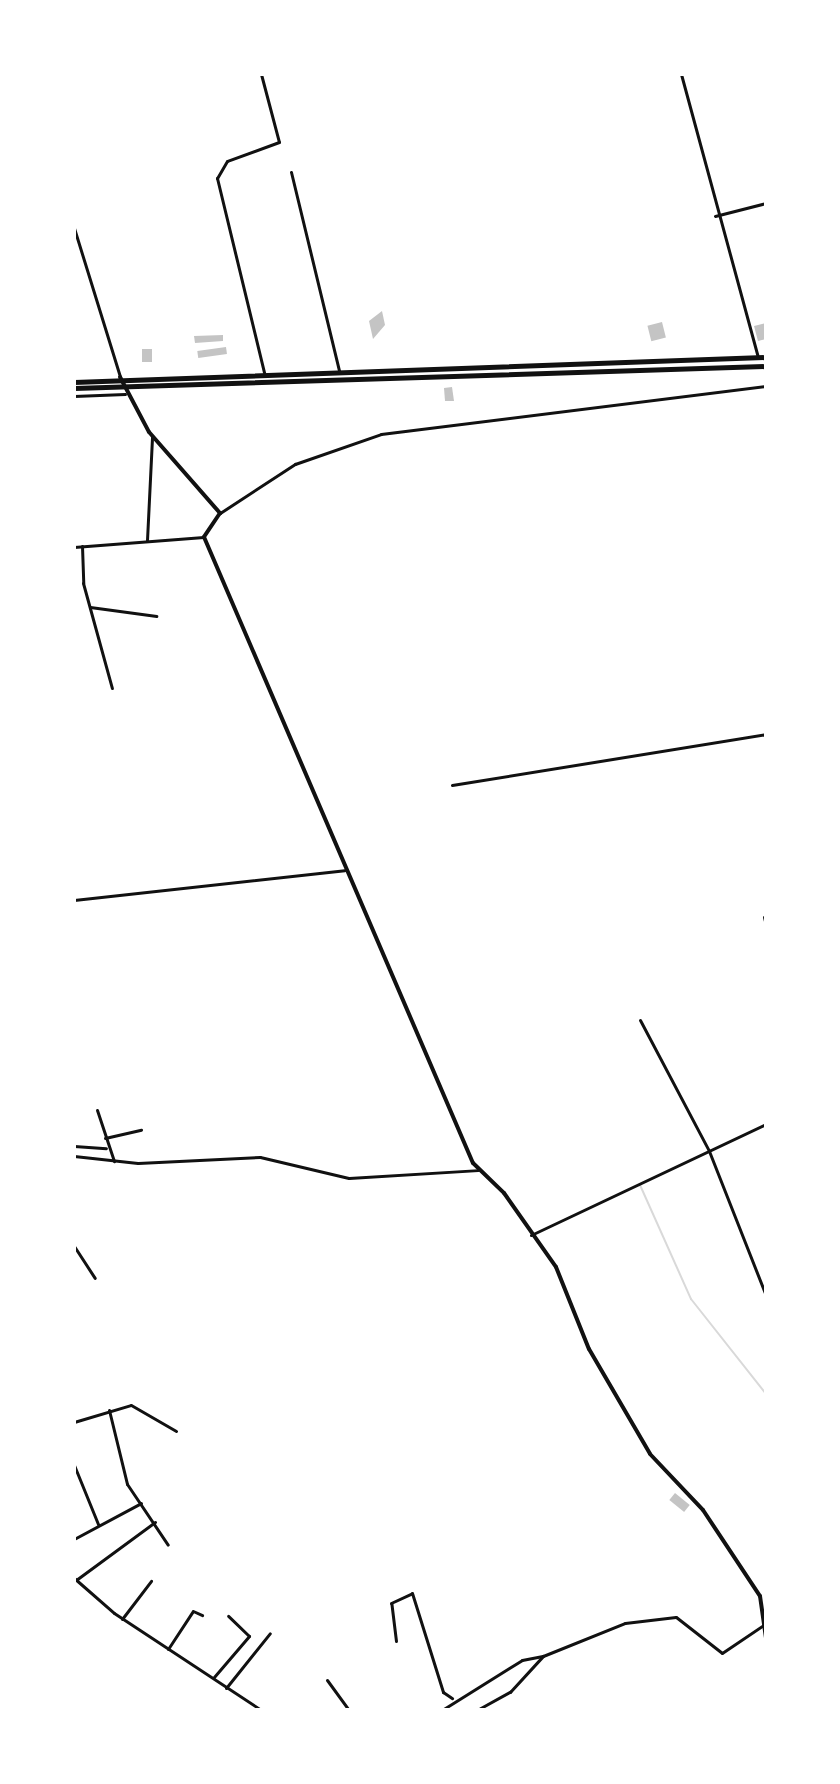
<!DOCTYPE html>
<style>
body{margin:0}
#map{position:relative;width:840px;height:1784px;overflow:hidden;background:#fff;font-family:"Roboto Condensed",sans-serif}
div>[style]{position:absolute}
.stream>*{height:2px;margin:-1px;padding:0 1px;transform-origin:1px;border-radius:1px;background:#d9d9d9}
.building>*{inset:0;background:#c4c4c4;transform-origin:0 0}
.minor>*{height:3px;margin:-1.5px;padding:0 1.5px;transform-origin:1.5px;border-radius:1.5px;background:#111}
.tertiary>*{height:4px;margin:-2px;padding:0 2px;transform-origin:2px;border-radius:2px;background:#111}
.primary>*{height:5px;margin:-2.5px;padding:0 2.5px;transform-origin:2.5px;border-radius:2.5px;background:#111}
span{translate:-50% -50%;white-space:nowrap;text-align:center;line-height:1.15;-webkit-text-stroke:6px #fff;paint-order:stroke}
.frame{position:absolute;inset:0;border:76px solid #fff;pointer-events:none}
</style>
<div id="map">
<div class="stream">
<i style="left:640px;top:1185px;width:125px;rotate:65.9deg"></i>
<i style="left:691px;top:1299px;width:121px;rotate:51.7deg"></i>
</div>
<div class="building">
<i style="clip-path:polygon(382px 311px,385px 325px,373px 339px,369px 321px)"></i>
<i style="left:662px;top:322px;width:16px;height:15px;rotate:76deg"></i>
<i style="clip-path:polygon(766px 323px,766px 339px,758px 341px,754px 326px)"></i>
<i style="clip-path:polygon(223px 335px,223px 341px,195px 343px,194px 336px)"></i>
<i style="left:226px;top:347px;width:7px;height:29px;rotate:82deg"></i>
<i style="left:142px;top:349px;width:10px;height:13px"></i>
<i style="clip-path:polygon(452px 387px,454px 401px,445px 401px,444px 388px)"></i>
<i style="left:675px;top:1493px;width:19px;height:9px;rotate:39deg"></i>
</div>
<div class="minor">
<i style="left:261px;top:74px;width:70px;rotate:75.2deg"></i>
<i style="left:279px;top:142px;width:55px;rotate:159.9deg"></i>
<i style="left:227px;top:161px;width:20px;rotate:120deg"></i>
<i style="left:217px;top:178px;width:201px;rotate:76.4deg"></i>
<i style="left:681px;top:74px;width:293px;rotate:74.8deg"></i>
<i style="left:291px;top:172px;width:204px;rotate:76.4deg"></i>
<i style="left:715px;top:216px;width:53px;rotate:-14.3deg"></i>
<i style="left:74px;top:228px;width:156px;rotate:72.8deg"></i>
<i style="left:74px;top:396px;width:51px;rotate:-2.2deg"></i>
<i style="left:220px;top:513px;width:90px;rotate:-33.2deg"></i>
<i style="left:295px;top:464px;width:91px;rotate:-19.2deg"></i>
<i style="left:381px;top:434px;width:388px;rotate:-7.1deg"></i>
<i style="left:147px;top:540px;width:104px;rotate:-87.2deg"></i>
<i style="left:82px;top:546px;width:37px;rotate:88deg"></i>
<i style="left:83px;top:583px;width:109px;rotate:74.6deg"></i>
<i style="left:74px;top:547px;width:130px;rotate:-4.4deg"></i>
<i style="left:90px;top:607px;width:67px;rotate:7.8deg"></i>
<i style="left:452px;top:785px;width:318px;rotate:-9.2deg"></i>
<i style="left:74px;top:900px;width:272px;rotate:-6.3deg"></i>
<i style="left:764px;top:917px;width:9px;rotate:77deg"></i>
<i style="left:640px;top:1020px;width:148px;rotate:62.2deg"></i>
<i style="left:709px;top:1151px;width:156px;rotate:68.5deg"></i>
<i style="left:97px;top:1110px;width:54px;rotate:71.6deg"></i>
<i style="left:105px;top:1138px;width:37px;rotate:-13deg"></i>
<i style="left:74px;top:1146px;width:32px;rotate:4deg"></i>
<i style="left:74px;top:1156px;width:64px;rotate:6.2deg"></i>
<i style="left:138px;top:1163px;width:122px;rotate:-2.8deg"></i>
<i style="left:260px;top:1157px;width:91px;rotate:13.3deg"></i>
<i style="left:349px;top:1178px;width:129px;rotate:-3.5deg"></i>
<i style="left:531px;top:1235px;width:260px;rotate:-25.3deg"></i>
<i style="left:74px;top:1246px;width:38px;rotate:57deg"></i>
<i style="left:109px;top:1410px;width:76px;rotate:76.3deg"></i>
<i style="left:127px;top:1484px;width:73px;rotate:56.1deg"></i>
<i style="left:74px;top:1422px;width:59px;rotate:-16.6deg"></i>
<i style="left:131px;top:1405px;width:52px;rotate:30deg"></i>
<i style="left:74px;top:1465px;width:64px;rotate:67.9deg"></i>
<i style="left:74px;top:1539px;width:76px;rotate:-28.2deg"></i>
<i style="left:74px;top:1578px;width:53px;rotate:41.2deg"></i>
<i style="left:114px;top:1613px;width:176px;rotate:33.4deg"></i>
<i style="left:76px;top:1580px;width:98px;rotate:-36.3deg"></i>
<i style="left:122px;top:1619px;width:48px;rotate:-52.7deg"></i>
<i style="left:396px;top:1641px;width:38px;rotate:-97deg"></i>
<i style="left:391px;top:1603px;width:23px;rotate:-25deg"></i>
<i style="left:412px;top:1593px;width:104px;rotate:72.6deg"></i>
<i style="left:443px;top:1692px;width:11px;rotate:34deg"></i>
<i style="left:168px;top:1649px;width:45px;rotate:-56.7deg"></i>
<i style="left:193px;top:1611px;width:10px;rotate:24deg"></i>
<i style="left:214px;top:1677px;width:54px;rotate:-49.5deg"></i>
<i style="left:249px;top:1636px;width:29px;rotate:-136deg"></i>
<i style="left:327px;top:1680px;width:37px;rotate:54deg"></i>
<i style="left:226px;top:1688px;width:70px;rotate:-51.3deg"></i>
<i style="left:442px;top:1710px;width:94px;rotate:-32deg"></i>
<i style="left:522px;top:1660px;width:21px;rotate:-11deg"></i>
<i style="left:477px;top:1710px;width:38px;rotate:-29deg"></i>
<i style="left:510px;top:1692px;width:49px;rotate:-47.5deg"></i>
<i style="left:543px;top:1656px;width:88px;rotate:-21.9deg"></i>
<i style="left:625px;top:1623px;width:51px;rotate:-6.7deg"></i>
<i style="left:676px;top:1617px;width:58px;rotate:38deg"></i>
<i style="left:722px;top:1653px;width:52px;rotate:-34deg"></i>
</div>
<div class="tertiary">
<i style="left:120px;top:377px;width:62px;rotate:62.2deg"></i>
<i style="left:149px;top:432px;width:108px;rotate:48.8deg"></i>
<i style="left:220px;top:513px;width:29px;rotate:124deg"></i>
<i style="left:204px;top:537px;width:681px;rotate:66.75deg"></i>
<i style="left:473px;top:1163px;width:43px;rotate:44.1deg"></i>
<i style="left:504px;top:1193px;width:90px;rotate:54.9deg"></i>
<i style="left:556px;top:1267px;width:88px;rotate:68.1deg"></i>
<i style="left:589px;top:1349px;width:121px;rotate:59.8deg"></i>
<i style="left:650px;top:1454px;width:77px;rotate:46.6deg"></i>
<i style="left:703px;top:1510px;width:103px;rotate:56.5deg"></i>
<i style="left:760px;top:1596px;width:42px;rotate:81.9deg"></i>
</div>
<div class="primary">
<i style="left:74px;top:382px;width:692px;rotate:-2.07deg"></i>
<i style="left:74px;top:388px;width:692px;rotate:-1.82deg"></i>
</div>
<div class="frame"></div>
</div>
